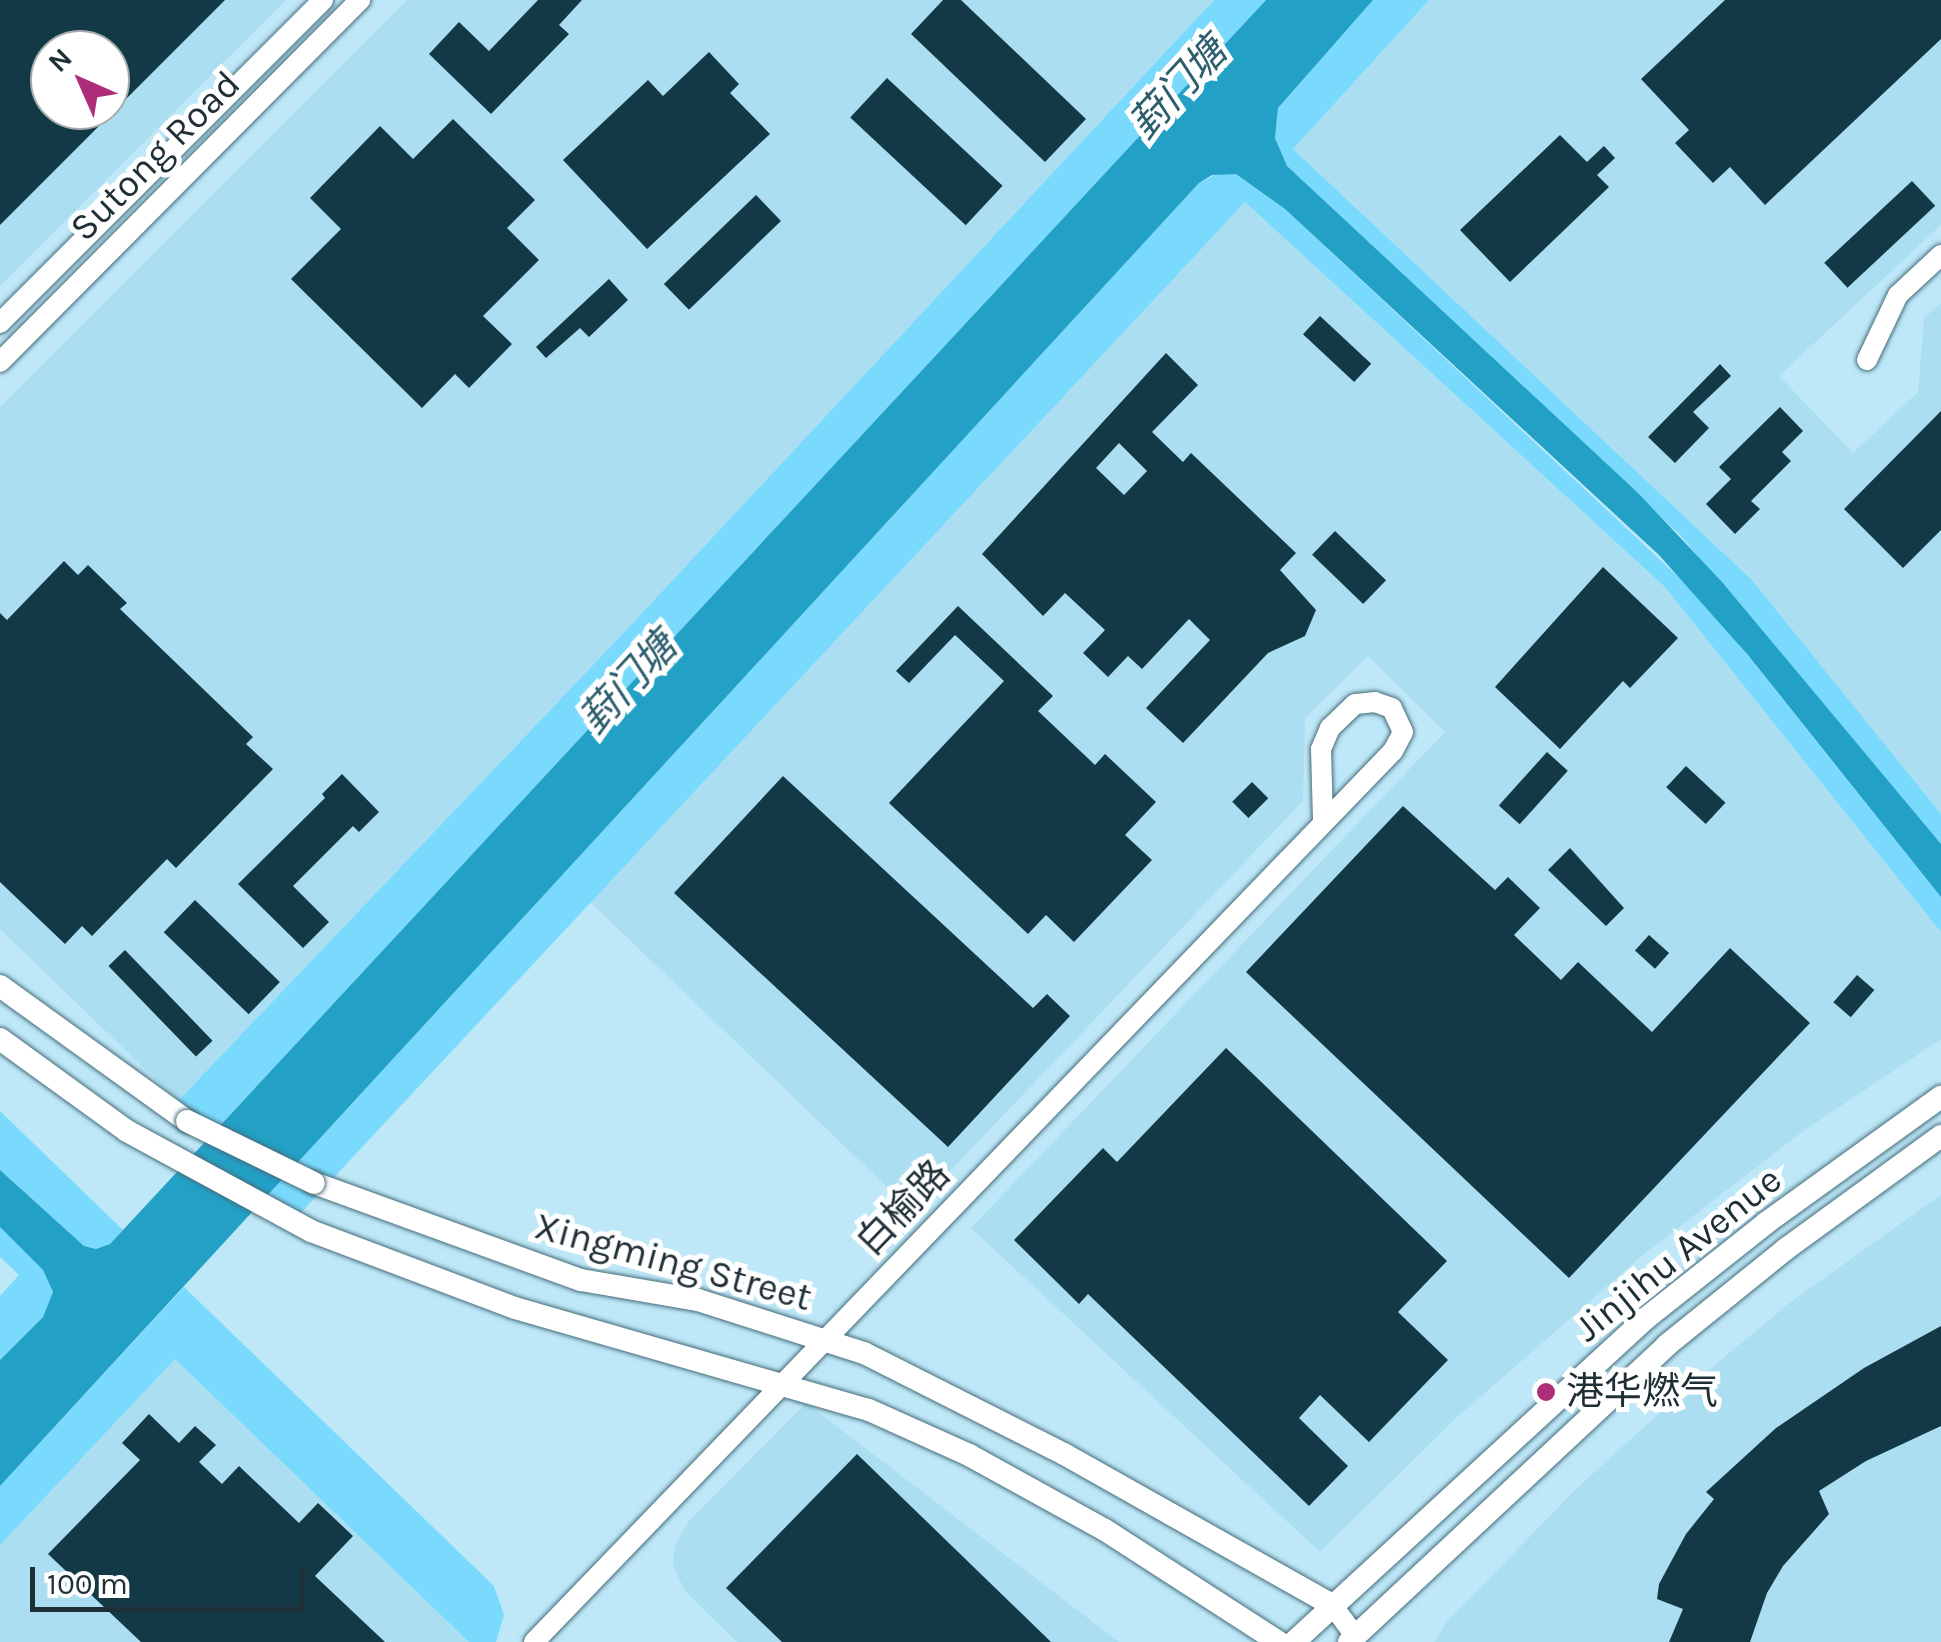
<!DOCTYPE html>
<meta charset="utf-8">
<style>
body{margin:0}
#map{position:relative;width:1941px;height:1642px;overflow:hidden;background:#bee8f8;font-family:Karla,"Noto Sans SC",sans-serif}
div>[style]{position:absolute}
.built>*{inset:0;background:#abdef1}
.green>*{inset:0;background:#7adafd}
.water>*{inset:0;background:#23a0c5}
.building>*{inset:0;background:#133946;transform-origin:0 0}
.roads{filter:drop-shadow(0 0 2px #466c7a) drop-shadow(0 0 2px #466c7a)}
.secondary>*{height:20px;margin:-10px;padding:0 10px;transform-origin:10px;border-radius:10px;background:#fff}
.primary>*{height:22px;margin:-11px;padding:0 11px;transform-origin:11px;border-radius:11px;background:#fff}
.bridges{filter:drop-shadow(0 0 2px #466c7a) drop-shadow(0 0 2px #466c7a)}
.primary-bridge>*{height:22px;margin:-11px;padding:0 11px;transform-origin:11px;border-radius:11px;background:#fff}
.dots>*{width:28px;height:28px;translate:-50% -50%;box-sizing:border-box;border:5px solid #fff;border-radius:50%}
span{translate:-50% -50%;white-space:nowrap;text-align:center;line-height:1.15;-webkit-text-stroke:10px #fff;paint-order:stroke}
.street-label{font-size:38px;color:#1e2f35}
.poi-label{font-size:38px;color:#1e2f35}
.left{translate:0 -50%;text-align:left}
.water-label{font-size:40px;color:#2e5e6e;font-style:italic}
.north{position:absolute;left:30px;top:30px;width:100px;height:100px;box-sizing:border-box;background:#fff;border:2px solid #a5acae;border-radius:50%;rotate:315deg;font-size:28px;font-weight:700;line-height:40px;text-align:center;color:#1e2f35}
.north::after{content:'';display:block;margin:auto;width:35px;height:45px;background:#ae2d79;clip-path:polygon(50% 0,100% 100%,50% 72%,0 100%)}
.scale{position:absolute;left:30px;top:1567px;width:275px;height:45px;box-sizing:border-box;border:5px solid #1e2f35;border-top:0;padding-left:12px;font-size:30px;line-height:35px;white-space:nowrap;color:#1e2f35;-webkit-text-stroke:8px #fff;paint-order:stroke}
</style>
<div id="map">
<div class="built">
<i style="clip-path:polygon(evenodd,0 0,286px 0,0 286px,0 0,50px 50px,110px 50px,110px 110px,50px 110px,50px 50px)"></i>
<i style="clip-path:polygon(407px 0,1214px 0,615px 642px,178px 1101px,0 929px,0 407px)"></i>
<i style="clip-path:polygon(1429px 0,1941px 0,1941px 225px,1779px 376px,1853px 453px,1918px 392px,1924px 318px,1941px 303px,1941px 814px,1752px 580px,1293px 149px)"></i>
<i style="clip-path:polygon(1245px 202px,1665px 587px,1941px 932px,1941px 1039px,1802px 1132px,1644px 1254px,1456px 1418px,1320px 1552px,971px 1228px,1445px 732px,1368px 656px,1305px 718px,1303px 801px,912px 1211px,588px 900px)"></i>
<i style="clip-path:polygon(1941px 1195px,1941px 1642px,1435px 1642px,1446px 1623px,1576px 1489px,1687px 1388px,1792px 1301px)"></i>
<i style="clip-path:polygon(175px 1359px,469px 1642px,0 1642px,0 1545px)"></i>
<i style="clip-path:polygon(806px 1403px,1119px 1642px,737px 1642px,685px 1591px,673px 1566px,675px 1545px,689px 1521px)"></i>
</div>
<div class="green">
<i style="clip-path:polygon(1214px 0,1266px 0,212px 1134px,178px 1101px,615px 642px)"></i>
<i style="clip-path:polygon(1373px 0,1429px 0,1293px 149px,1752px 580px,1941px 814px,1941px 844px,1680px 535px,1287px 166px,1275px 138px,1278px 108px)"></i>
<i style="clip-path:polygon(1221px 172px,1236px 174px,1285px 209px,1703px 600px,1941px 897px,1941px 932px,1665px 587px,1245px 202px,295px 1219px,268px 1195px,1199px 183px)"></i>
<i style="clip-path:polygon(0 1111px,123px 1230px,110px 1244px,96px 1249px,84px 1246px,0 1170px)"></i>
<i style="clip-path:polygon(0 1227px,43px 1270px,53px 1292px,43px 1317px,0 1360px,0 1296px,19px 1275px,0 1257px)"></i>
<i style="clip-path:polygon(184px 1287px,494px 1586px,504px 1615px,496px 1642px,469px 1642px,175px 1359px,0 1545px,0 1486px)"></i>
</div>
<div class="water">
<i style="clip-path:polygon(1266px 0,1373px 0,1278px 108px,1275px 138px,1287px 166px,1638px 493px,1722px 582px,1941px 844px,1941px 897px,1747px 654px,1659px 555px,1285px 209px,1236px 174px,1212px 175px,1199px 183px,0 1486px,0 1360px,43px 1317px,53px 1292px,43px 1270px,0 1227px,0 1170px,84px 1246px,96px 1249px,110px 1244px)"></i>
</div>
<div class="building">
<i style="clip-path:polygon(evenodd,0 0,225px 0,0 225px,0 0,50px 50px,110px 50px,110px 110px,50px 110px,50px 50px)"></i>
<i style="clip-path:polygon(538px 0,582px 0,559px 25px,569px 34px,491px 114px,429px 54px,459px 22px,489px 51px)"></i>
<i style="clip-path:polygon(943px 0,961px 0,1086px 119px,1045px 162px,911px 34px)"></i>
<i style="clip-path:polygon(1725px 0,1941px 0,1941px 39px,1765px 205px,1730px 167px,1713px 183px,1675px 143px,1689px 130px,1641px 79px)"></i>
<i style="clip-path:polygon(709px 52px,739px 84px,730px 93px,770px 134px,647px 249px,563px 160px,648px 80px,663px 96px)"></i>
<i style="left:887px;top:78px;width:158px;height:54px;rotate:43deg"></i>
<i style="clip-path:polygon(453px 119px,535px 200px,507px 228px,539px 260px,483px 316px,512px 344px,469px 388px,455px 374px,422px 408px,291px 279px,341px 229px,310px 198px,380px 126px,413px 159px)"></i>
<i style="clip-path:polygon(1560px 135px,1587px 162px,1604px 146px,1615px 158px,1597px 175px,1609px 187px,1510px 282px,1460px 230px)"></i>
<i style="left:1912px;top:181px;width:34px;height:120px;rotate:47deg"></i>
<i style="left:756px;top:195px;width:36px;height:128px;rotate:46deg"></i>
<i style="clip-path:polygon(609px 279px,628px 300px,589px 337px,580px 328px,546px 358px,536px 347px)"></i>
<i style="left:1320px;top:316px;width:70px;height:25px;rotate:43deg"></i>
<i style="clip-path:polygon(evenodd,1166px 353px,1198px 385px,1152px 432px,1183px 462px,1191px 453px,1296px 553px,1280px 570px,1316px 610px,1305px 636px,1268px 653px,1183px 743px,1146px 708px,1210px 640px,1189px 619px,1142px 669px,1128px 656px,1108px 677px,1083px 653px,1105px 630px,1065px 593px,1043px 616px,982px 554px,1166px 353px,1119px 443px,1147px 471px,1124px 495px,1096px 468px,1119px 443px)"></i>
<i style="clip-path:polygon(1720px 364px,1731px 376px,1693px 412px,1709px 428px,1675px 463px,1648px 437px)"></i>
<i style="clip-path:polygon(1780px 407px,1803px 431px,1782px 452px,1791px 461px,1751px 501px,1760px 509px,1735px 534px,1706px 504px,1731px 479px,1719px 467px)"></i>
<i style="clip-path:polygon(1941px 411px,1941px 530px,1903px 568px,1844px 509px)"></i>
<i style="left:1335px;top:531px;width:71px;height:33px;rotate:44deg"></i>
<i style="clip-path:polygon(64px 561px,78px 575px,88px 565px,127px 603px,120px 609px,253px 737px,246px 744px,273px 769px,176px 868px,167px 859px,92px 936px,82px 926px,65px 944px,0 882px,0 613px,7px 620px)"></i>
<i style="clip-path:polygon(1603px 567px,1678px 638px,1630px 688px,1623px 681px,1560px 749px,1495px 687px)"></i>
<i style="clip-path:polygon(958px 606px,1053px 696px,1038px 711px,1095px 765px,1105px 754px,1156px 802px,1125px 835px,1152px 860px,1074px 942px,1046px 915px,1028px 934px,889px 803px,1004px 681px,955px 635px,909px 683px,896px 671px)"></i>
<i style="left:1547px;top:752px;width:28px;height:72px;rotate:42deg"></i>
<i style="left:1686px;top:766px;width:54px;height:29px;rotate:43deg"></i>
<i style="clip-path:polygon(342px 774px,379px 812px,359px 832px,353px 826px,293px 886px,329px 922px,303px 948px,238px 884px,325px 798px,322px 794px)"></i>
<i style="clip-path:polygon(783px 776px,1033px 1008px,1047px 994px,1070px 1016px,948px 1147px,674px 893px)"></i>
<i style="left:1252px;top:782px;width:23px;height:28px;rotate:45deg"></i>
<i style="clip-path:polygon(1403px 806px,1495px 890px,1508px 877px,1540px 908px,1514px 935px,1561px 980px,1578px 962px,1652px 1032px,1730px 948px,1810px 1023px,1569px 1278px,1246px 972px)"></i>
<i style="clip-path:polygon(1570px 848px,1624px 908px,1606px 926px,1548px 870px)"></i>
<i style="left:195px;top:900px;width:118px;height:45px;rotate:44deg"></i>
<i style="left:1649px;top:935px;width:27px;height:21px;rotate:42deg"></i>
<i style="left:125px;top:950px;width:126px;height:23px;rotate:46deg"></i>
<i style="left:1857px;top:975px;width:23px;height:36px;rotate:41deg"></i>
<i style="clip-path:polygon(1226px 1048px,1447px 1261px,1398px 1312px,1448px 1360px,1369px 1442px,1320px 1395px,1299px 1418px,1348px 1466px,1309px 1506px,1088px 1294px,1079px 1304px,1014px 1240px,1103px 1148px,1117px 1162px)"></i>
<i style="clip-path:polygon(1941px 1326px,1941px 1426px,1866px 1461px,1819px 1491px,1829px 1514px,1783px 1566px,1767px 1593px,1750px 1642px,1669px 1642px,1683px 1609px,1657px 1599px,1659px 1584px,1686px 1534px,1714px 1499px,1706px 1492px,1776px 1428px,1864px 1368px)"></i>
<i style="clip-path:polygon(149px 1414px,179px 1443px,195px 1426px,216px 1445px,199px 1462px,222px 1484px,239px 1466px,299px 1523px,318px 1503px,353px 1536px,315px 1576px,385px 1642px,141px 1642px,48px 1554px,140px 1460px,122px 1443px)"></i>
<i style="clip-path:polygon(857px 1454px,1051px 1642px,782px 1642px,726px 1588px)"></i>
</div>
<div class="roads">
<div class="secondary">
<i style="left:0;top:323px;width:457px;rotate:-45deg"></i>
<i style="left:1867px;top:360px;width:72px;rotate:-64.5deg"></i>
<i style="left:1898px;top:295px;width:59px;rotate:-42.9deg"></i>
<i style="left:0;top:362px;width:511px;rotate:-45.16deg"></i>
<i style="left:1332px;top:1605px;width:38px;rotate:53deg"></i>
<i style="left:534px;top:1642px;width:1238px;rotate:-46.05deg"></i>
<i style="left:1393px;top:751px;width:21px;rotate:-62deg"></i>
<i style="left:1403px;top:732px;width:26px;rotate:-115deg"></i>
<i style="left:1392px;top:708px;width:18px;rotate:-161deg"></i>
<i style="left:1375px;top:702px;width:20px;rotate:174deg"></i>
<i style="left:1355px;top:704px;width:35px;rotate:136deg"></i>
<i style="left:1330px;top:728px;width:23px;rotate:113deg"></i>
<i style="left:1321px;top:749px;width:73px;rotate:88.4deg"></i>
</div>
<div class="primary">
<i style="left:0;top:986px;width:231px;rotate:35.8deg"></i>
<i style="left:0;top:1039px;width:157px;rotate:35.9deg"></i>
<i style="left:127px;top:1131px;width:209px;rotate:28.5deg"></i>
<i style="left:311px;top:1231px;width:218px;rotate:20.7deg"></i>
<i style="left:515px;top:1308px;width:368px;rotate:16.1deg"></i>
<i style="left:869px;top:1410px;width:110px;rotate:24.2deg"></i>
<i style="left:969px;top:1455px;width:155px;rotate:28.9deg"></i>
<i style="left:1105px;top:1530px;width:207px;rotate:32.8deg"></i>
<i style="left:314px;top:1183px;width:284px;rotate:20deg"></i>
<i style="left:581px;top:1280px;width:119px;rotate:9.7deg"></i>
<i style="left:698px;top:1300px;width:174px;rotate:17.7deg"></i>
<i style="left:864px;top:1353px;width:224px;rotate:26.8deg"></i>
<i style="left:1064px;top:1454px;width:308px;rotate:29.4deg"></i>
<i style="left:1294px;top:1642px;width:477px;rotate:-42.6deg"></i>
<i style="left:1645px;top:1319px;width:154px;rotate:-38.4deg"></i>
<i style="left:1766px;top:1223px;width:216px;rotate:-35.8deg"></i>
<i style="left:1349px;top:1642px;width:435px;rotate:-43deg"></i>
<i style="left:1667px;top:1345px;width:153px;rotate:-38.9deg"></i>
<i style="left:1786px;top:1249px;width:192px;rotate:-36.1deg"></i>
</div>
</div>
<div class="bridges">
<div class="primary-bridge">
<i style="left:187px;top:1121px;width:141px;rotate:26deg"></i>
</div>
</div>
<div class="dots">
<i style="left:1546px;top:1392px;background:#ae2d79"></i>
</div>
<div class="street-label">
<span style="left:155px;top:156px;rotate:-45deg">Sutong Road</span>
<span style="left:903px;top:1208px;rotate:-46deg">白榆路</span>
<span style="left:1678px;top:1254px;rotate:-39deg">Jinjihu Avenue</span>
<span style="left:673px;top:1262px;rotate:15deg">Xingming Street</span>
</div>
<div class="poi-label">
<span class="left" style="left:1566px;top:1392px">港华燃气</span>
</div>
<div class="water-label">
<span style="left:1178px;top:88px;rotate:-47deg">葑门塘</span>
<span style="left:628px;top:683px;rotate:-47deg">葑门塘</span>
</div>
<div class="north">N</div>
<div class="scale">100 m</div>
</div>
